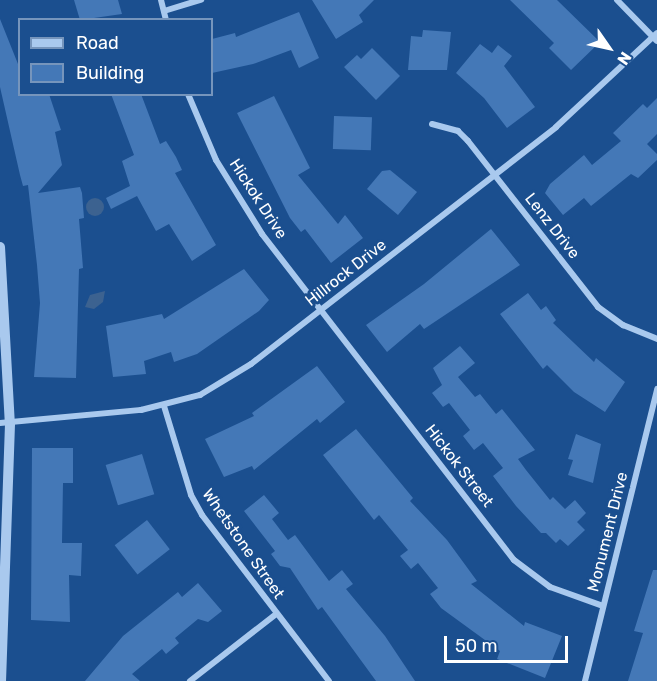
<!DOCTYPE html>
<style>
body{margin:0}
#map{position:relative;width:657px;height:681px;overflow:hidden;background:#1b4f8f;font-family:Rubik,sans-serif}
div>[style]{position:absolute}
.water>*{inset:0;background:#3c6290}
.round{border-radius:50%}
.building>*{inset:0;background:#4478b7;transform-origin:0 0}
.minor>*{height:6px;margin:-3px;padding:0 3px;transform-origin:3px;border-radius:3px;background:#a9c9ee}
.tertiary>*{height:10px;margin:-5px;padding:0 5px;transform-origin:5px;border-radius:5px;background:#a9c9ee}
span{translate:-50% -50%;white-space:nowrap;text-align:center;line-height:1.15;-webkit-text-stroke:6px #1b4f8f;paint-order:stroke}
.street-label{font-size:16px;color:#fff}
.legend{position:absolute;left:18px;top:18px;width:195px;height:78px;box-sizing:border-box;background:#1b4f8f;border:2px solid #7695bc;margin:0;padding:8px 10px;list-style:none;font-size:18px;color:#fff}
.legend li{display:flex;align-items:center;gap:12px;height:30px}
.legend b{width:30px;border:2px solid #7695bc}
.north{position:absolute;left:579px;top:18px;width:60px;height:60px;-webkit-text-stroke:4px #1b4f8f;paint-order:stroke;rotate:124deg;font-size:16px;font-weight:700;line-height:24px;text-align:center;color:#fff}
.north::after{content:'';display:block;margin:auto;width:21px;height:27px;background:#fff;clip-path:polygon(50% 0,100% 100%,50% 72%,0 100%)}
.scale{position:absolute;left:444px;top:636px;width:124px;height:27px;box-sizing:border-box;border:3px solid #fff;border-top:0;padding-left:8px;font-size:18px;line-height:21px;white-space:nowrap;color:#fff;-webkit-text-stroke:4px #1b4f8f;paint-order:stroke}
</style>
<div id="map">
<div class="water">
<i class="round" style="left:86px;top:198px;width:18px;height:18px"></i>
<i style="clip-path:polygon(105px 291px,103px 302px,94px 309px,85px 307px,90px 295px)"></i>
</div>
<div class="building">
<i style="clip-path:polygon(74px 0,118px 0,122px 14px,80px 20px)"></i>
<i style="clip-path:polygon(312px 0,374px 0,359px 15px,363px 22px,336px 39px)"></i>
<i style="clip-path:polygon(510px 0,557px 0,600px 42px,571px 70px,549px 48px,554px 43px)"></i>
<i style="clip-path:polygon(299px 12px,319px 58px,299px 68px,291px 50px,253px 64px,212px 73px,212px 39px,235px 33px,236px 37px)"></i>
<i style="clip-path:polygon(0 19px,20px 69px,20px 94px,49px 94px,61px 130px,55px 132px,62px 165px,38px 193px,80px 187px,82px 193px,84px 218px,79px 219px,83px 268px,79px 269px,76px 378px,34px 377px,40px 303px,37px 265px,28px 185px,23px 186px,20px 175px,0 87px)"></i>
<i style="clip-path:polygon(423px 30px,451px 32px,447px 70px,408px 70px,411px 36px,422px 37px)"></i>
<i style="clip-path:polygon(480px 44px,492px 53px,498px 45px,512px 56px,504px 66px,535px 107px,507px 128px,484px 98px,456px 73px)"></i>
<i style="clip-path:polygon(372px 48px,400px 76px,376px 100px,344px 67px,357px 55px,361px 59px)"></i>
<i style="clip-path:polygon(111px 94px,141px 94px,160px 144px,166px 141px,176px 157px,182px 170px,175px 173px,216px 245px,192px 261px,169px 224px,156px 231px,137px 196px,111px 209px,106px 198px,130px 186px,122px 161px,134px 155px)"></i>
<i style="clip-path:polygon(274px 96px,310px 168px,298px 175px,338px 224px,345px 215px,363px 238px,331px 263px,305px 229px,301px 232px,290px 218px,237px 113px)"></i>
<i style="clip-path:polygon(657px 98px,657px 134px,647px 144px,657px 154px,657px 160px,638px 178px,631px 174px,591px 206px,584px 198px,563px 215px,545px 193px,550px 184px,584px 155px,592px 165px,621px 141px,613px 133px,643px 104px,647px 108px)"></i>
<i style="left:334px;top:116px;width:38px;height:33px;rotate:2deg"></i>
<i style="clip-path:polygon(390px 170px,417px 192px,398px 215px,367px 189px,382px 171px)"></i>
<i style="clip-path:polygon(491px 229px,520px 265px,424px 329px,420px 324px,387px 352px,366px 325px,424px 284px)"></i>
<i style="clip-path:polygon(244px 269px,269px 300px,259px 311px,197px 354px,174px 362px,171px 352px,144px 361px,146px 374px,113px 377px,106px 326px,162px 314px,164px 319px)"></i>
<i style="clip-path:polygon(528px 293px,541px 310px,546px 306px,556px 320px,553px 323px,594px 362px,596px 358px,625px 382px,605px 412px,574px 392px,547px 365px,543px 369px,500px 314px)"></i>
<i style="clip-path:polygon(460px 346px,475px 363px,458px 377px,475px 397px,480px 394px,496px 414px,502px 409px,535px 450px,518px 459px,526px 470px,550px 500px,553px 497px,565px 509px,575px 500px,586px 513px,577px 522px,585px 530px,568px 546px,560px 539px,556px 543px,546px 533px,541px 533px,516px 506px,493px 476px,503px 468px,483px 443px,474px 450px,463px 436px,470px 430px,449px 403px,443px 407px,432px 393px,442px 385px,433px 368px)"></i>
<i style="clip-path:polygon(317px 366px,345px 402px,320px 423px,317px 419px,254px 470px,252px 466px,224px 477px,205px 439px,254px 416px,252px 413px)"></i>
<i style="clip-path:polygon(356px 429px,413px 498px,410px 501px,447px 540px,477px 581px,471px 584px,524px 626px,525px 622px,562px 636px,545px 678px,497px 659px,500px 651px,441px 608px,430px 594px,438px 588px,418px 563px,411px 569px,400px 556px,408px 550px,379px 515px,374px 520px,323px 455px)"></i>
<i style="clip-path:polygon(576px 434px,601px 444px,593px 483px,568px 475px,573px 460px,568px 459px)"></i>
<i style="clip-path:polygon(32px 448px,73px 448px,73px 483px,63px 483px,62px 543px,82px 543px,81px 572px,81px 576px,69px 575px,70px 622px,31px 620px)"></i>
<i style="left:142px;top:454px;width:42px;height:38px;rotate:73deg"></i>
<i style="clip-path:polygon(264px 495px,279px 513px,272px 519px,288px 540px,295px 535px,329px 581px,342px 570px,353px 584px,346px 589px,385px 636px,415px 681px,376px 681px,322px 607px,318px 610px,290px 568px,280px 566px,271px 554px,275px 551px,244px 511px)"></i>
<i style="left:147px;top:520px;width:37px;height:41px;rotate:52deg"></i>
<i style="clip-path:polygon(653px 570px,657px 570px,657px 681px,628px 681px,643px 633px,634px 631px)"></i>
<i style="clip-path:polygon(198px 583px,222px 611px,208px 622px,198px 619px,175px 638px,179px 643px,166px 654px,162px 649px,132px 674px,140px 681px,85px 681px,123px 636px,178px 592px,182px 597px)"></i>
</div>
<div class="minor">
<i style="left:161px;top:0;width:21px;rotate:76deg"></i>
<i style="left:617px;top:0;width:57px;rotate:45.7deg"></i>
<i style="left:164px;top:11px;width:39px;rotate:-17deg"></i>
<i style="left:188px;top:94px;width:72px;rotate:67deg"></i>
<i style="left:216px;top:160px;width:87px;rotate:58.1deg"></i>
<i style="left:262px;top:234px;width:412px;rotate:52.3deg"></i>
<i style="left:514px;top:560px;width:45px;rotate:36.9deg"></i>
<i style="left:550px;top:587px;width:56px;rotate:19.7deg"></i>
<i style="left:432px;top:124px;width:27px;rotate:15deg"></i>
<i style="left:458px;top:131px;width:14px;rotate:45deg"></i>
<i style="left:468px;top:141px;width:211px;rotate:51.9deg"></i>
<i style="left:598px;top:307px;width:31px;rotate:36deg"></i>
<i style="left:623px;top:325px;width:37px;rotate:22deg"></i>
<i style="left:164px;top:406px;width:93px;rotate:73.1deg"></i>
<i style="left:191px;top:495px;width:23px;rotate:61deg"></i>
<i style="left:202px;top:515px;width:209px;rotate:52.6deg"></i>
<i style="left:0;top:423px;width:142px;rotate:-5.3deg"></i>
<i style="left:141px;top:410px;width:61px;rotate:-14.3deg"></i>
<i style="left:200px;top:395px;width:60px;rotate:-31.3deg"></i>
<i style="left:251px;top:364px;width:386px;rotate:-37.8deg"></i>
<i style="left:556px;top:127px;width:138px;rotate:-42.9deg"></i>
<i style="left:190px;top:681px;width:109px;rotate:-37.9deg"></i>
<i style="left:585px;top:681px;width:301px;rotate:-76.1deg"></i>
</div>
<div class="tertiary">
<i style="left:0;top:247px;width:177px;rotate:86.8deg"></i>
<i style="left:10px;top:424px;width:257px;rotate:92deg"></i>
</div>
<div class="street-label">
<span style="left:258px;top:199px;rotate:57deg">Hickok Drive</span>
<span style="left:552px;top:226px;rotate:52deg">Lenz Drive</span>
<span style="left:346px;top:273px;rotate:-38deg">Hillrock Drive</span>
<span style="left:459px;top:466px;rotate:52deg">Hickok Street</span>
<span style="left:608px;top:532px;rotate:-76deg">Monument Drive</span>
<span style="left:243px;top:544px;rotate:55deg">Whetstone Street</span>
</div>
<ul class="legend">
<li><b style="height:8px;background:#a9c9ee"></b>Road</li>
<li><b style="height:16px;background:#4478b7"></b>Building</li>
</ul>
<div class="north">N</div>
<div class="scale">50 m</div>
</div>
